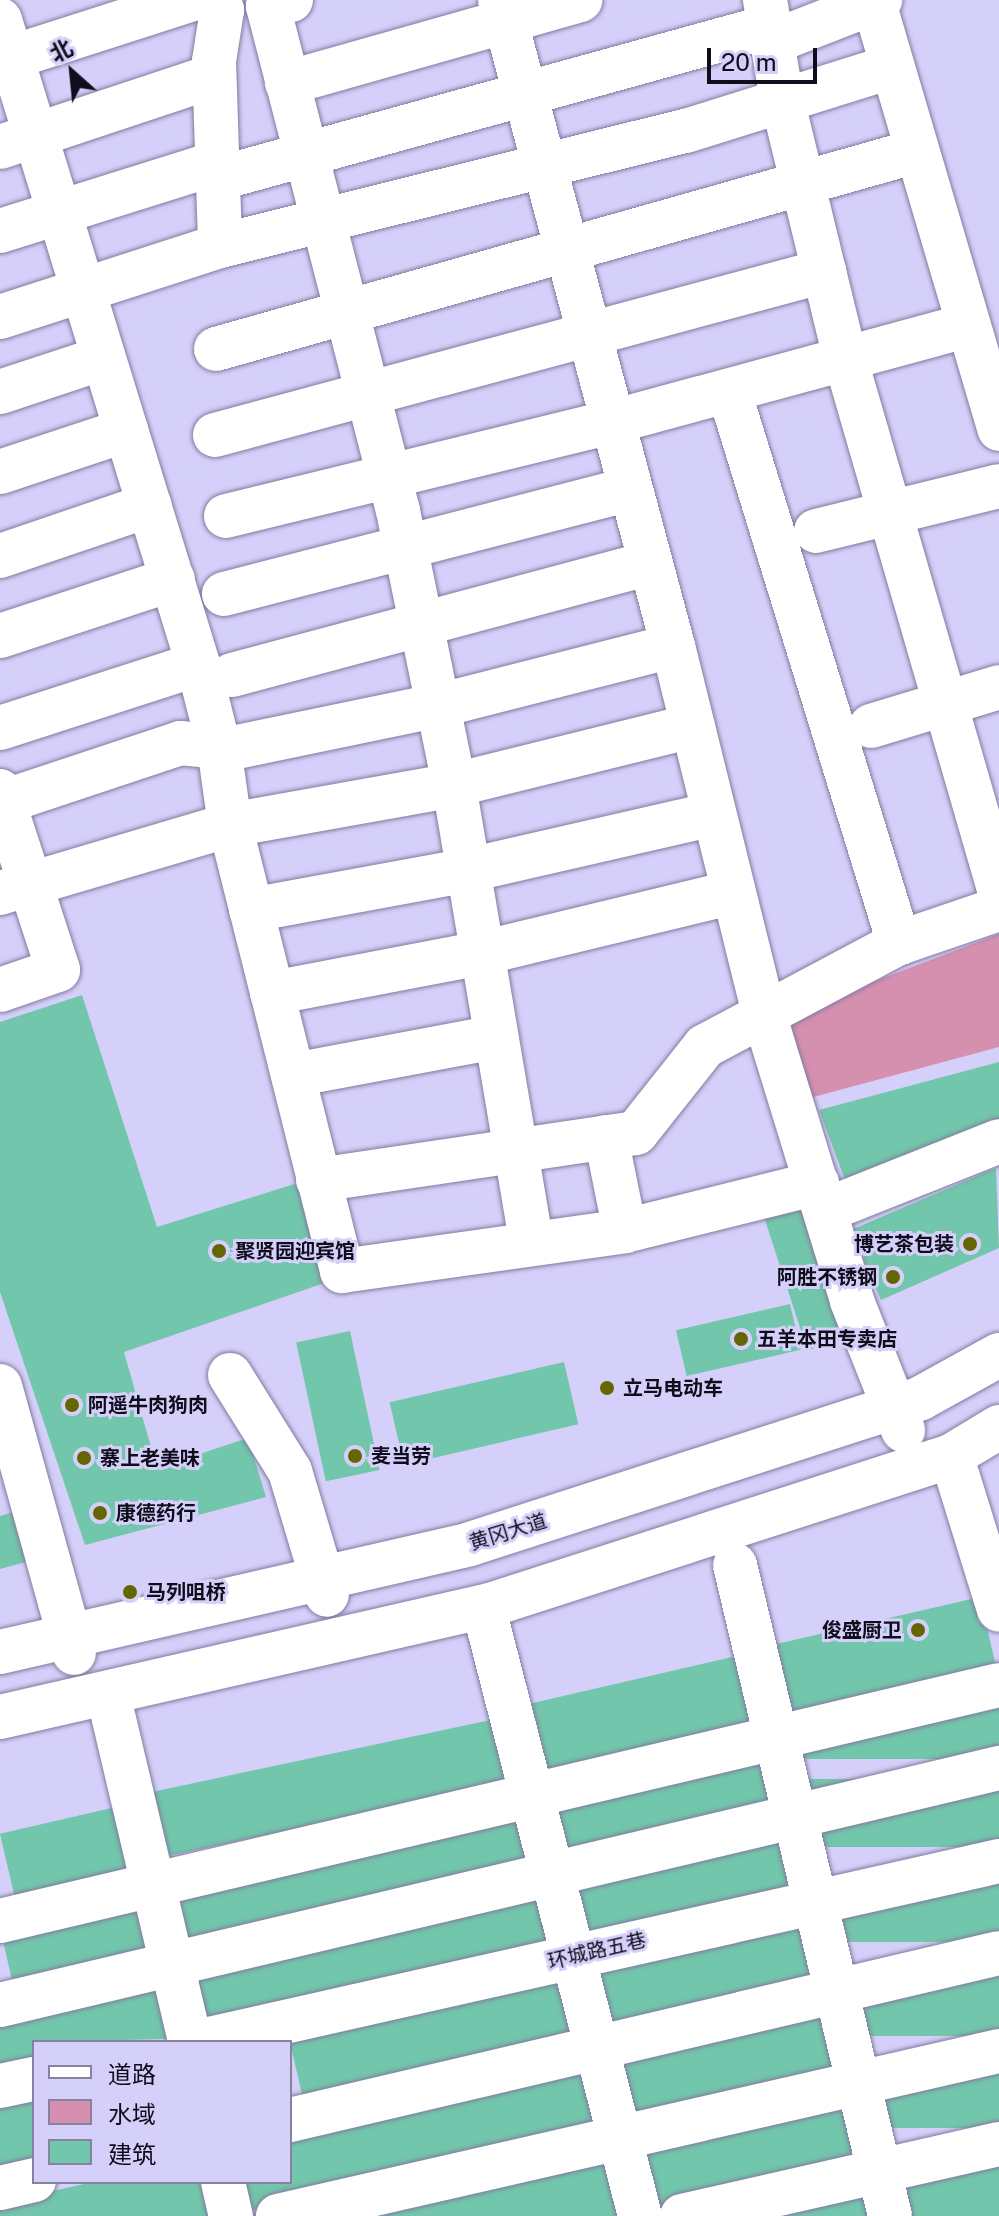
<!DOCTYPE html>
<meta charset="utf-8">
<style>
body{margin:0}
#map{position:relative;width:999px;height:2216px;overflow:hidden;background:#d5d0f9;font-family:"Public Sans","Noto Sans SC",sans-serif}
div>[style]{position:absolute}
.water>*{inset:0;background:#d590af}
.building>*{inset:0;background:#72c6ab;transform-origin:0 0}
.roads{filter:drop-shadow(0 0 2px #817ba1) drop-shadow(0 0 2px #817ba1)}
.minor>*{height:44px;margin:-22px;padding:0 22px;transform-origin:22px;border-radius:22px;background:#fff}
.major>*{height:44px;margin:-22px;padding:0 22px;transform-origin:22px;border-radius:22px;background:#fff}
.dots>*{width:22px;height:22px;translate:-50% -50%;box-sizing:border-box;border:4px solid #d5d0f9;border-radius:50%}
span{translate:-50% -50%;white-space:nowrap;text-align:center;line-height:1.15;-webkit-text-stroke:6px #d5d0f9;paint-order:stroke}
.poi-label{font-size:20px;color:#0f0d1b;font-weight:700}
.right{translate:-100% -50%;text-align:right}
.left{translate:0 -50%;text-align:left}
.street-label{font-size:20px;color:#0f0d1b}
.legend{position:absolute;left:32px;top:2040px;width:260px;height:144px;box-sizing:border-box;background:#d5d0f9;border:2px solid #8682a0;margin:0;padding:10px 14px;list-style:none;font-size:24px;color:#0f0d1b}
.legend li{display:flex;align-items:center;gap:16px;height:40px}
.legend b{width:40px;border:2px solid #8682a0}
.north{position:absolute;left:32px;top:32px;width:80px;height:80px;-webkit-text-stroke:6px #d5d0f9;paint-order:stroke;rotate:333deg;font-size:22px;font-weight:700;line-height:32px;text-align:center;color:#0f0d1b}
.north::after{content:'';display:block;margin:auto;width:28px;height:36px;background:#0f0d1b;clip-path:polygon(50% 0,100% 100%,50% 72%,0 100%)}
.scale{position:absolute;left:707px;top:48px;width:110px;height:36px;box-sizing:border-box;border:4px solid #0f0d1b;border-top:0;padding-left:10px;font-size:24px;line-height:28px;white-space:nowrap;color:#0f0d1b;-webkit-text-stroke:6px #d5d0f9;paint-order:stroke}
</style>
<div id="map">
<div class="water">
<i style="clip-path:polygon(999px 934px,999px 1047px,806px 1099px,786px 1015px)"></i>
</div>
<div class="building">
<i style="clip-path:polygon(82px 995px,157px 1227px,304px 1181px,333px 1280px,124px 1352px,157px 1468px,248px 1438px,266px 1497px,85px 1545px,0 1292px,0 1022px)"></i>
<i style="clip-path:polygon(999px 1062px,999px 1119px,847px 1185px,819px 1110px)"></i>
<i style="clip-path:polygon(996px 1168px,999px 1248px,881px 1300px,851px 1230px)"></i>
<i style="left:801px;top:1198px;width:147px;height:41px;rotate:72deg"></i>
<i style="left:790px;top:1304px;width:47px;height:117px;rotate:77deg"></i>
<i style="left:350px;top:1331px;width:142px;height:55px;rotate:78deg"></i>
<i style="left:564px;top:1362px;width:64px;height:179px;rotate:77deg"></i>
<i style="clip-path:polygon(14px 1512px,26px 1562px,0 1569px,0 1516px)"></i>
<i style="left:980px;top:1597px;width:76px;height:221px;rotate:77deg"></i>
<i style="left:745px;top:1654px;width:74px;height:219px;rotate:77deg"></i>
<i style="left:999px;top:1692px;width:67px;height:219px;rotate:90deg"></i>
<i style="left:500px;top:1718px;width:66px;height:356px;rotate:78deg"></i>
<i style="left:765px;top:1746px;width:66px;height:219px;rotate:77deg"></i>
<i style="left:999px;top:1779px;width:68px;height:197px;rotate:90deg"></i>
<i style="left:116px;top:1807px;width:64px;height:119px;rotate:77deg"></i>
<i style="left:522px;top:1808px;width:66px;height:356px;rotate:77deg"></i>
<i style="left:784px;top:1829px;width:66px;height:219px;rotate:77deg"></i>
<i style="left:999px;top:1875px;width:67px;height:175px;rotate:90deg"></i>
<i style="left:541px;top:1887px;width:66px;height:356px;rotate:78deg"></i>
<i style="left:137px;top:1899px;width:63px;height:140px;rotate:77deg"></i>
<i style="left:806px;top:1920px;width:66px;height:219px;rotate:77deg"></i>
<i style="left:999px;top:1969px;width:67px;height:151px;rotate:90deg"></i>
<i style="left:561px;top:1976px;width:66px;height:279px;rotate:77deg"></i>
<i style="clip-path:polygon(154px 1977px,168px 2039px,34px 2042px,34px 2069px,0 2077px,0 2012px)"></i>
<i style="left:829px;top:2008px;width:66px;height:219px;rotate:76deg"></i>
<i style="left:999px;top:2061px;width:67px;height:130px;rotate:90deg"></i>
<i style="clip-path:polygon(583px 2067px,598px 2131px,251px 2211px,245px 2182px,290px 2182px,290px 2135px)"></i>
<i style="clip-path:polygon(34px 2095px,34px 2159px,0 2167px,0 2103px)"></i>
<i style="left:850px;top:2095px;width:66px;height:219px;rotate:77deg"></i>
<i style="clip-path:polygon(604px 2152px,619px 2216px,332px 2216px)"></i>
<i style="clip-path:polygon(999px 2156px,999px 2216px,900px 2216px,892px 2182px)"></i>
<i style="clip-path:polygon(93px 2182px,203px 2182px,211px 2216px,0 2216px,0 2203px)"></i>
<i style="clip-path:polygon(871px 2184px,879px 2216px,744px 2216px)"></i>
</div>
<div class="roads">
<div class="minor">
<i style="left:216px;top:0;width:12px;rotate:59deg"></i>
<i style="left:222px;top:10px;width:52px;rotate:98.9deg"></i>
<i style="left:214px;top:61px;width:185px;rotate:88.1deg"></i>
<i style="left:291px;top:0;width:24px;rotate:165deg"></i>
<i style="left:268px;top:6px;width:521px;rotate:75.56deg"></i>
<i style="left:398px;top:511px;width:280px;rotate:78.4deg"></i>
<i style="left:454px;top:785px;width:461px;rotate:80.4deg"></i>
<i style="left:500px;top:0;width:669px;rotate:75.01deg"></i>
<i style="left:673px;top:646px;width:376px;rotate:76.1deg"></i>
<i style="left:763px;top:1011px;width:303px;rotate:72.9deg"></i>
<i style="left:852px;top:1301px;width:139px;rotate:68.4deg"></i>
<i style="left:765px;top:0;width:100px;rotate:80.3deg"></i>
<i style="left:782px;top:99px;width:270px;rotate:76.3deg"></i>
<i style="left:846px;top:361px;width:550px;rotate:73.84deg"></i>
<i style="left:874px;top:3px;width:444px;rotate:73.6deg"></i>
<i style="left:0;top:20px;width:674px;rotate:72.91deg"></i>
<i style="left:198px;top:664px;width:86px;rotate:75.8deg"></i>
<i style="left:219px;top:747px;width:79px;rotate:82deg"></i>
<i style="left:230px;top:825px;width:460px;rotate:75.9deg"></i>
<i style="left:342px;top:1271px;width:286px;rotate:-8deg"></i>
<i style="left:625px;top:1231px;width:198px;rotate:-14deg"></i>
<i style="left:775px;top:41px;width:113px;rotate:-21.3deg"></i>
<i style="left:0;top:61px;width:200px;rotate:-17.8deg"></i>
<i style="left:287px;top:83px;width:305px;rotate:-15.8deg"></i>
<i style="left:0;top:147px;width:225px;rotate:-18.4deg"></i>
<i style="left:217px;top:179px;width:575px;rotate:-15.44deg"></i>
<i style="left:0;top:231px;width:227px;rotate:-17.4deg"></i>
<i style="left:0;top:317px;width:231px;rotate:-17.9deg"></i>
<i style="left:220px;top:246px;width:480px;rotate:-13.9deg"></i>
<i style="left:686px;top:131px;width:214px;rotate:-17.4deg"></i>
<i style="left:216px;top:349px;width:724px;rotate:-15.78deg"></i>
<i style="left:729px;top:391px;width:578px;rotate:72.88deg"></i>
<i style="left:0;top:392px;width:108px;rotate:-18.3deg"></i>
<i style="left:215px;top:435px;width:631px;rotate:-15.07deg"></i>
<i style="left:0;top:472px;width:133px;rotate:-18.4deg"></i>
<i style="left:226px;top:516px;width:397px;rotate:-13.7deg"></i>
<i style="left:612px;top:422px;width:367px;rotate:-15.2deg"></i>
<i style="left:816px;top:531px;width:188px;rotate:-13.8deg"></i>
<i style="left:0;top:556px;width:158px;rotate:-18.8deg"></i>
<i style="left:224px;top:594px;width:419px;rotate:-14.5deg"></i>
<i style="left:0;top:636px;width:182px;rotate:-18.2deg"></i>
<i style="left:232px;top:675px;width:433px;rotate:-15deg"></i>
<i style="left:871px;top:726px;width:134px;rotate:-16.9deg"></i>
<i style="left:0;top:728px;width:208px;rotate:-17.9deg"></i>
<i style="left:0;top:791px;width:188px;rotate:72deg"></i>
<i style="left:58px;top:970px;width:61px;rotate:161deg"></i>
<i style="left:0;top:803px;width:190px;rotate:-18.4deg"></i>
<i style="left:180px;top:743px;width:52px;rotate:5.5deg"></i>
<i style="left:232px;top:748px;width:217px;rotate:-11.7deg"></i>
<i style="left:445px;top:704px;width:235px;rotate:-14.3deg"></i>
<i style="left:0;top:893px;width:240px;rotate:-16.5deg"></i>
<i style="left:230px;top:825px;width:228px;rotate:-10.1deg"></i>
<i style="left:454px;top:785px;width:246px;rotate:-13.9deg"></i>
<i style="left:251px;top:910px;width:222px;rotate:-10.4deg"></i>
<i style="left:469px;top:870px;width:251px;rotate:-12.9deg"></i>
<i style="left:272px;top:993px;width:214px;rotate:-10.8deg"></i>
<i style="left:482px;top:953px;width:259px;rotate:-13.6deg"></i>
<i style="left:293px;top:1075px;width:207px;rotate:-10.6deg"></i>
<i style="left:606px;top:1137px;width:96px;rotate:78.6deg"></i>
<i style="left:318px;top:1180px;width:321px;rotate:-8.4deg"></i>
<i style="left:636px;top:1133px;width:111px;rotate:-51.6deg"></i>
<i style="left:705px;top:1046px;width:220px;rotate:-28deg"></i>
<i style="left:899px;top:943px;width:106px;rotate:-18.8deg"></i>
<i style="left:826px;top:1210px;width:186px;rotate:-21.7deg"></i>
<i style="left:230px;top:1375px;width:113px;rotate:58deg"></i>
<i style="left:290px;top:1471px;width:129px;rotate:73.4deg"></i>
<i style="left:0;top:1386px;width:277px;rotate:74.5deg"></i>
<i style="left:957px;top:1474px;width:142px;rotate:72.8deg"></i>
<i style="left:735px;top:1565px;width:669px;rotate:76.61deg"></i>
<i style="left:488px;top:1625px;width:610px;rotate:75.58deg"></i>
<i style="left:113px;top:1715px;width:336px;rotate:76.7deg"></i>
<i style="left:0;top:1921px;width:1026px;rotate:-13.29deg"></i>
<i style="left:0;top:2005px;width:1027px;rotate:-13.35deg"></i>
<i style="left:196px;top:2042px;width:823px;rotate:-12.7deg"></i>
<i style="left:0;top:2086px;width:35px;rotate:-12deg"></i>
<i style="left:290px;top:2120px;width:728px;rotate:-13.25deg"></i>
<i style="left:223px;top:2182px;width:35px;rotate:77deg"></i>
<i style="left:0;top:2188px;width:35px;rotate:-13deg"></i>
<i style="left:278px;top:2216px;width:740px;rotate:-12.89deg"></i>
<i style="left:682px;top:2216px;width:325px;rotate:-12.8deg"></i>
</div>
<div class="major">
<i style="left:0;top:1652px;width:482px;rotate:-12.9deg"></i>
<i style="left:470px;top:1544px;width:474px;rotate:-17.9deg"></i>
<i style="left:921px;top:1398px;width:89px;rotate:-28.9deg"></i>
<i style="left:0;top:1717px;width:503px;rotate:-12.88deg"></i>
<i style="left:490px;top:1605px;width:484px;rotate:-17.9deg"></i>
<i style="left:951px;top:1456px;width:56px;rotate:-31.1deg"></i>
</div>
</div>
<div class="dots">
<i style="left:970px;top:1244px;background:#636601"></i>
<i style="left:219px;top:1251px;background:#636601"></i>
<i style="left:893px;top:1277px;background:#636601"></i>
<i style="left:741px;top:1339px;background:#636601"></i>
<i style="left:607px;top:1388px;background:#636601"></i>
<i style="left:72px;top:1405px;background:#636601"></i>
<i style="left:355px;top:1456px;background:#636601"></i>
<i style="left:84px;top:1458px;background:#636601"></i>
<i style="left:100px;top:1513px;background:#636601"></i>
<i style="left:130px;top:1592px;background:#636601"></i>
<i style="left:918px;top:1630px;background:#636601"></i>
</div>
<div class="poi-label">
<span class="right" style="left:954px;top:1244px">博艺茶包装</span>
<span class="left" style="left:235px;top:1251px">聚贤园迎宾馆</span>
<span class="right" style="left:877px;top:1277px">阿胜不锈钢</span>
<span class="left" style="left:757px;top:1339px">五羊本田专卖店</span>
<span class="left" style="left:623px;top:1388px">立马电动车</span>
<span class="left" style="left:88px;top:1405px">阿遥牛肉狗肉</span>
<span class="left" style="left:371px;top:1456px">麦当劳</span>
<span class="left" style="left:100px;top:1458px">寨上老美味</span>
<span class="left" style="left:116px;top:1513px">康德药行</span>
<span class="left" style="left:146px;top:1592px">马列咀桥</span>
<span class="right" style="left:902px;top:1630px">俊盛厨卫</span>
</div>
<div class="street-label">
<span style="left:508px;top:1532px;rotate:-17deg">黄冈大道</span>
<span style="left:597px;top:1951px;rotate:-13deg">环城路五巷</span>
</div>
<ul class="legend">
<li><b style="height:10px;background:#fff"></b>道路</li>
<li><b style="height:22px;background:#d590af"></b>水域</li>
<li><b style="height:22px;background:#72c6ab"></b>建筑</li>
</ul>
<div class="north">北</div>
<div class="scale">20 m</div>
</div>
